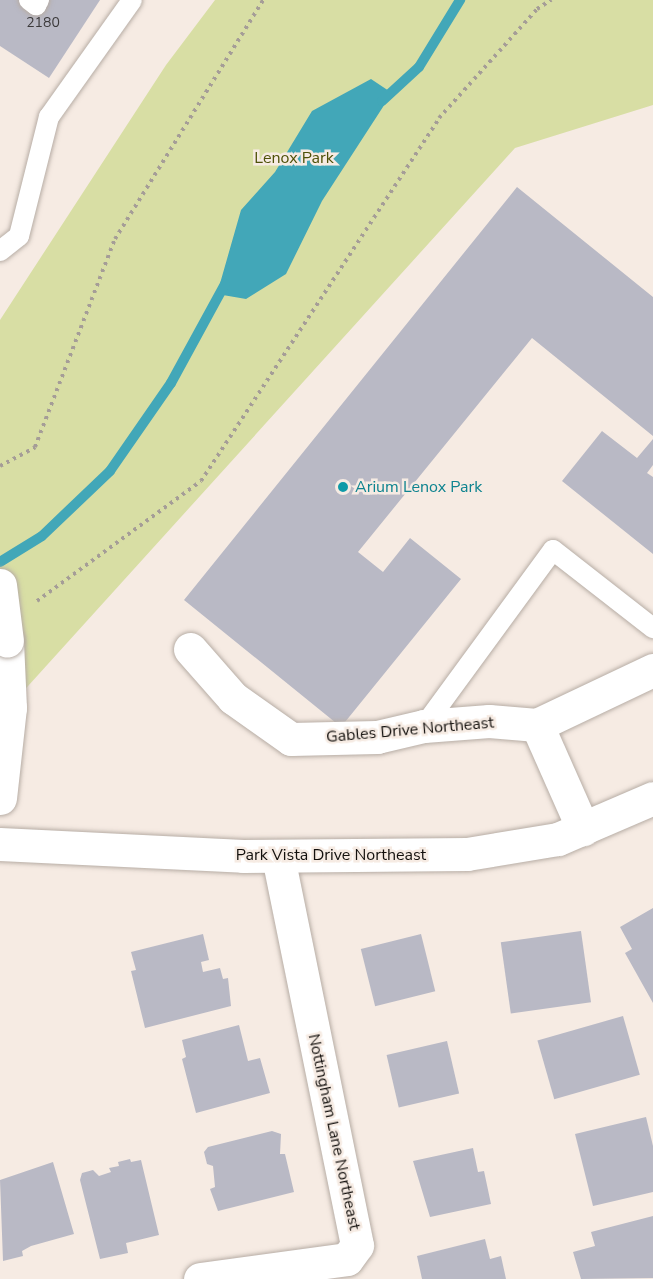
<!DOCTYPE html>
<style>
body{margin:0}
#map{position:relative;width:653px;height:1279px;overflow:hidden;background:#f6ebe3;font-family:"Nunito Sans",sans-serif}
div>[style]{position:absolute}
.green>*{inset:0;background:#d8dea4}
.water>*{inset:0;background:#42a7b8}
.stream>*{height:10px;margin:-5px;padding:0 5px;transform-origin:5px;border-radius:5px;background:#42a7b8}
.building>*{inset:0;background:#b9b9c5;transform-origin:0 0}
.path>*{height:4px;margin-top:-2px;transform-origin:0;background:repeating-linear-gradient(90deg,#a59d97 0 3px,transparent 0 7.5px)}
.roads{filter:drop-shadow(0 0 2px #b7ada5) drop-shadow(0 0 2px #b7ada5)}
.service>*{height:20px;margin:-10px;padding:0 10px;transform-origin:10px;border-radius:10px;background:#fff}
.minor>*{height:33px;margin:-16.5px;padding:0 16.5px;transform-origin:16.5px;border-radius:16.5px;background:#fff}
.bridges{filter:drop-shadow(0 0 2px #b7ada5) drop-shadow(0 0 2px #b7ada5)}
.minor-bridge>*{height:33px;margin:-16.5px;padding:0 16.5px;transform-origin:16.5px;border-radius:16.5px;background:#fff}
.dots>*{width:16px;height:16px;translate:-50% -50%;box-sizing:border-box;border:3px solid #f6ebe3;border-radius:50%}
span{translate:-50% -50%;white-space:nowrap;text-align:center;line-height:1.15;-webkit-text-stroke:5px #f6ebe3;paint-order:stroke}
.number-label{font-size:14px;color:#3c3a3b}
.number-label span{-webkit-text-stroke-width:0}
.park-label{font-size:16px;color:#4e5108}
.culture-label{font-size:16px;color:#0d838f}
.left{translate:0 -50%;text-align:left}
.street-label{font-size:16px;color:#13100d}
</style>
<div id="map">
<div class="green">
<i style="clip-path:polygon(215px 0,653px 0,653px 105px,515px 148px,0 717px,0 320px,166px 65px)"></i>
</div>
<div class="water">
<i style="clip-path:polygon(371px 79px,392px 93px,322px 201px,286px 274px,246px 299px,217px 294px,241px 210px,275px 172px,312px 111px)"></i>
</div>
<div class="stream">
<i style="left:382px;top:101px;width:50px;rotate:-42.6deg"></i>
<i style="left:419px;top:67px;width:79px;rotate:-58.5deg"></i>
<i style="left:0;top:562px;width:49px;rotate:-31.8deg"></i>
<i style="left:42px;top:536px;width:94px;rotate:-43.7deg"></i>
<i style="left:110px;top:471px;width:107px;rotate:-55.3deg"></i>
<i style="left:171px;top:383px;width:113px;rotate:-61.4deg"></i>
</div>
<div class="building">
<i style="clip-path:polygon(0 0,100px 0,49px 78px,0 46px)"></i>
<i style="clip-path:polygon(517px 187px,653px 297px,653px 436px,532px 338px,358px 552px,383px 572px,410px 538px,461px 579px,341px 727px,184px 600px)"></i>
<i style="clip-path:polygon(602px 431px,637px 458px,653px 439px,653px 465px,647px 473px,653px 477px,653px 554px,562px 481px)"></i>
<i style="clip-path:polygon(653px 908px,653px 1003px,625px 953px,632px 949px,620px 927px)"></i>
<i style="left:581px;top:931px;width:72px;height:81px;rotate:82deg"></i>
<i style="clip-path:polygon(203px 934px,209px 960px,201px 962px,203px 972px,220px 968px,223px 979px,228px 978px,231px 1006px,145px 1028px,131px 971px,136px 970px,131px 952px)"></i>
<i style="left:421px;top:934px;width:59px;height:62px;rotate:76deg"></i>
<i style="left:623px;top:1016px;width:61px;height:89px;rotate:74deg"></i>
<i style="clip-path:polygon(239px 1025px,248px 1061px,260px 1058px,270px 1093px,196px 1113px,182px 1059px,186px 1057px,182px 1040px)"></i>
<i style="left:447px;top:1041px;width:54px;height:62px;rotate:77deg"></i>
<i style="clip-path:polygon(646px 1117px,653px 1146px,653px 1192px,593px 1206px,575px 1134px)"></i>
<i style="clip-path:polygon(272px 1131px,281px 1134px,280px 1154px,285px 1154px,294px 1192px,218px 1211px,210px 1189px,215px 1187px,213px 1166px,207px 1164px,204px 1152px,208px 1147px)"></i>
<i style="clip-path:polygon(473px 1148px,478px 1172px,484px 1171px,491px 1204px,430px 1217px,413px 1161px)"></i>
<i style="clip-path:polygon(130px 1159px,131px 1162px,141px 1160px,159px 1235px,126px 1243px,128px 1253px,100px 1259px,80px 1180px,82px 1173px,93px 1170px,99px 1176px,111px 1172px,109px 1168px,119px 1166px,118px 1162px)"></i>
<i style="clip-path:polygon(53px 1162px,74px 1234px,31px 1246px,22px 1251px,23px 1256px,3px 1261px,0 1180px)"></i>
<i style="clip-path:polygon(653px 1216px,653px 1278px,581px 1279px,573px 1252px,595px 1246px,591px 1232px)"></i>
<i style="clip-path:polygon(485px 1239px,490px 1259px,501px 1256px,506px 1279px,422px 1279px,417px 1256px)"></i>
</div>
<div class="path">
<i style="left:0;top:466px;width:40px;rotate:-28deg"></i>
<i style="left:35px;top:447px;width:223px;rotate:-69deg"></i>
<i style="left:115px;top:239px;width:281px;rotate:-58.2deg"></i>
<i style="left:37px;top:601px;width:203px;rotate:-36.2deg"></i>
<i style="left:201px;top:481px;width:434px;rotate:-56.7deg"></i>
<i style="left:439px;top:118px;width:147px;rotate:-48deg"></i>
<i style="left:537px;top:9px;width:17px;rotate:-33deg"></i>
</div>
<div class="roads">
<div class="service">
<i style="left:29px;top:0;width:9px;rotate:36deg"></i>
<i style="left:36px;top:5px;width:6px;rotate:-59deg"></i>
<i style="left:0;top:251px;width:24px;rotate:-38deg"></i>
<i style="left:19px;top:236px;width:123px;rotate:-75.9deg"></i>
<i style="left:49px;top:117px;width:143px;rotate:-54.6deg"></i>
<i style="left:424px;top:726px;width:218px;rotate:-53.8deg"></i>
<i style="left:553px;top:550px;width:127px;rotate:38deg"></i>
</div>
<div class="minor">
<i style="left:190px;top:649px;width:65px;rotate:48.7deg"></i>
<i style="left:233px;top:698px;width:71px;rotate:35.3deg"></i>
<i style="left:291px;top:739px;width:86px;rotate:-1.3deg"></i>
<i style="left:377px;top:737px;width:48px;rotate:-13.2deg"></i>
<i style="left:424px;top:726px;width:65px;rotate:-4.4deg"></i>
<i style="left:489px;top:721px;width:48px;rotate:4.8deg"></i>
<i style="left:537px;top:725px;width:128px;rotate:-25.4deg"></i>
<i style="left:537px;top:725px;width:114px;rotate:66.1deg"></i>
<i style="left:0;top:798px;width:91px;rotate:-83.7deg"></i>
<i style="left:10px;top:708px;width:67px;rotate:-92.6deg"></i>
<i style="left:0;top:844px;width:243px;rotate:2.8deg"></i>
<i style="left:243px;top:856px;width:224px;rotate:-0.5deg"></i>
<i style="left:467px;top:854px;width:92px;rotate:-9.4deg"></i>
<i style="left:558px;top:839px;width:103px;rotate:-23.3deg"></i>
<i style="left:200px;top:1279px;width:148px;rotate:-7.7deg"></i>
<i style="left:347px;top:1259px;width:17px;rotate:-54deg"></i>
<i style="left:357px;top:1245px;width:396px;rotate:-101.5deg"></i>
</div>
</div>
<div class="bridges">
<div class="minor-bridge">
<i style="left:0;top:585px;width:56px;rotate:82.9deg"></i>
</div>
</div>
<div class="dots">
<i style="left:343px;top:487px;background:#0f9aa8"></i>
</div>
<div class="number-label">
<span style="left:43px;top:23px">2180</span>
</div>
<div class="park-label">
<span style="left:294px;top:158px">Lenox Park</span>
</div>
<div class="culture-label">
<span class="left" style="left:355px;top:487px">Arium Lenox Park</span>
</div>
<div class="street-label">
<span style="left:410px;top:730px;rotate:-5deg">Gables Drive Northeast</span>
<span style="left:331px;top:855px">Park Vista Drive Northeast</span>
<span style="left:334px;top:1132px;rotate:78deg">Nottingham Lane Northeast</span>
</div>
</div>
